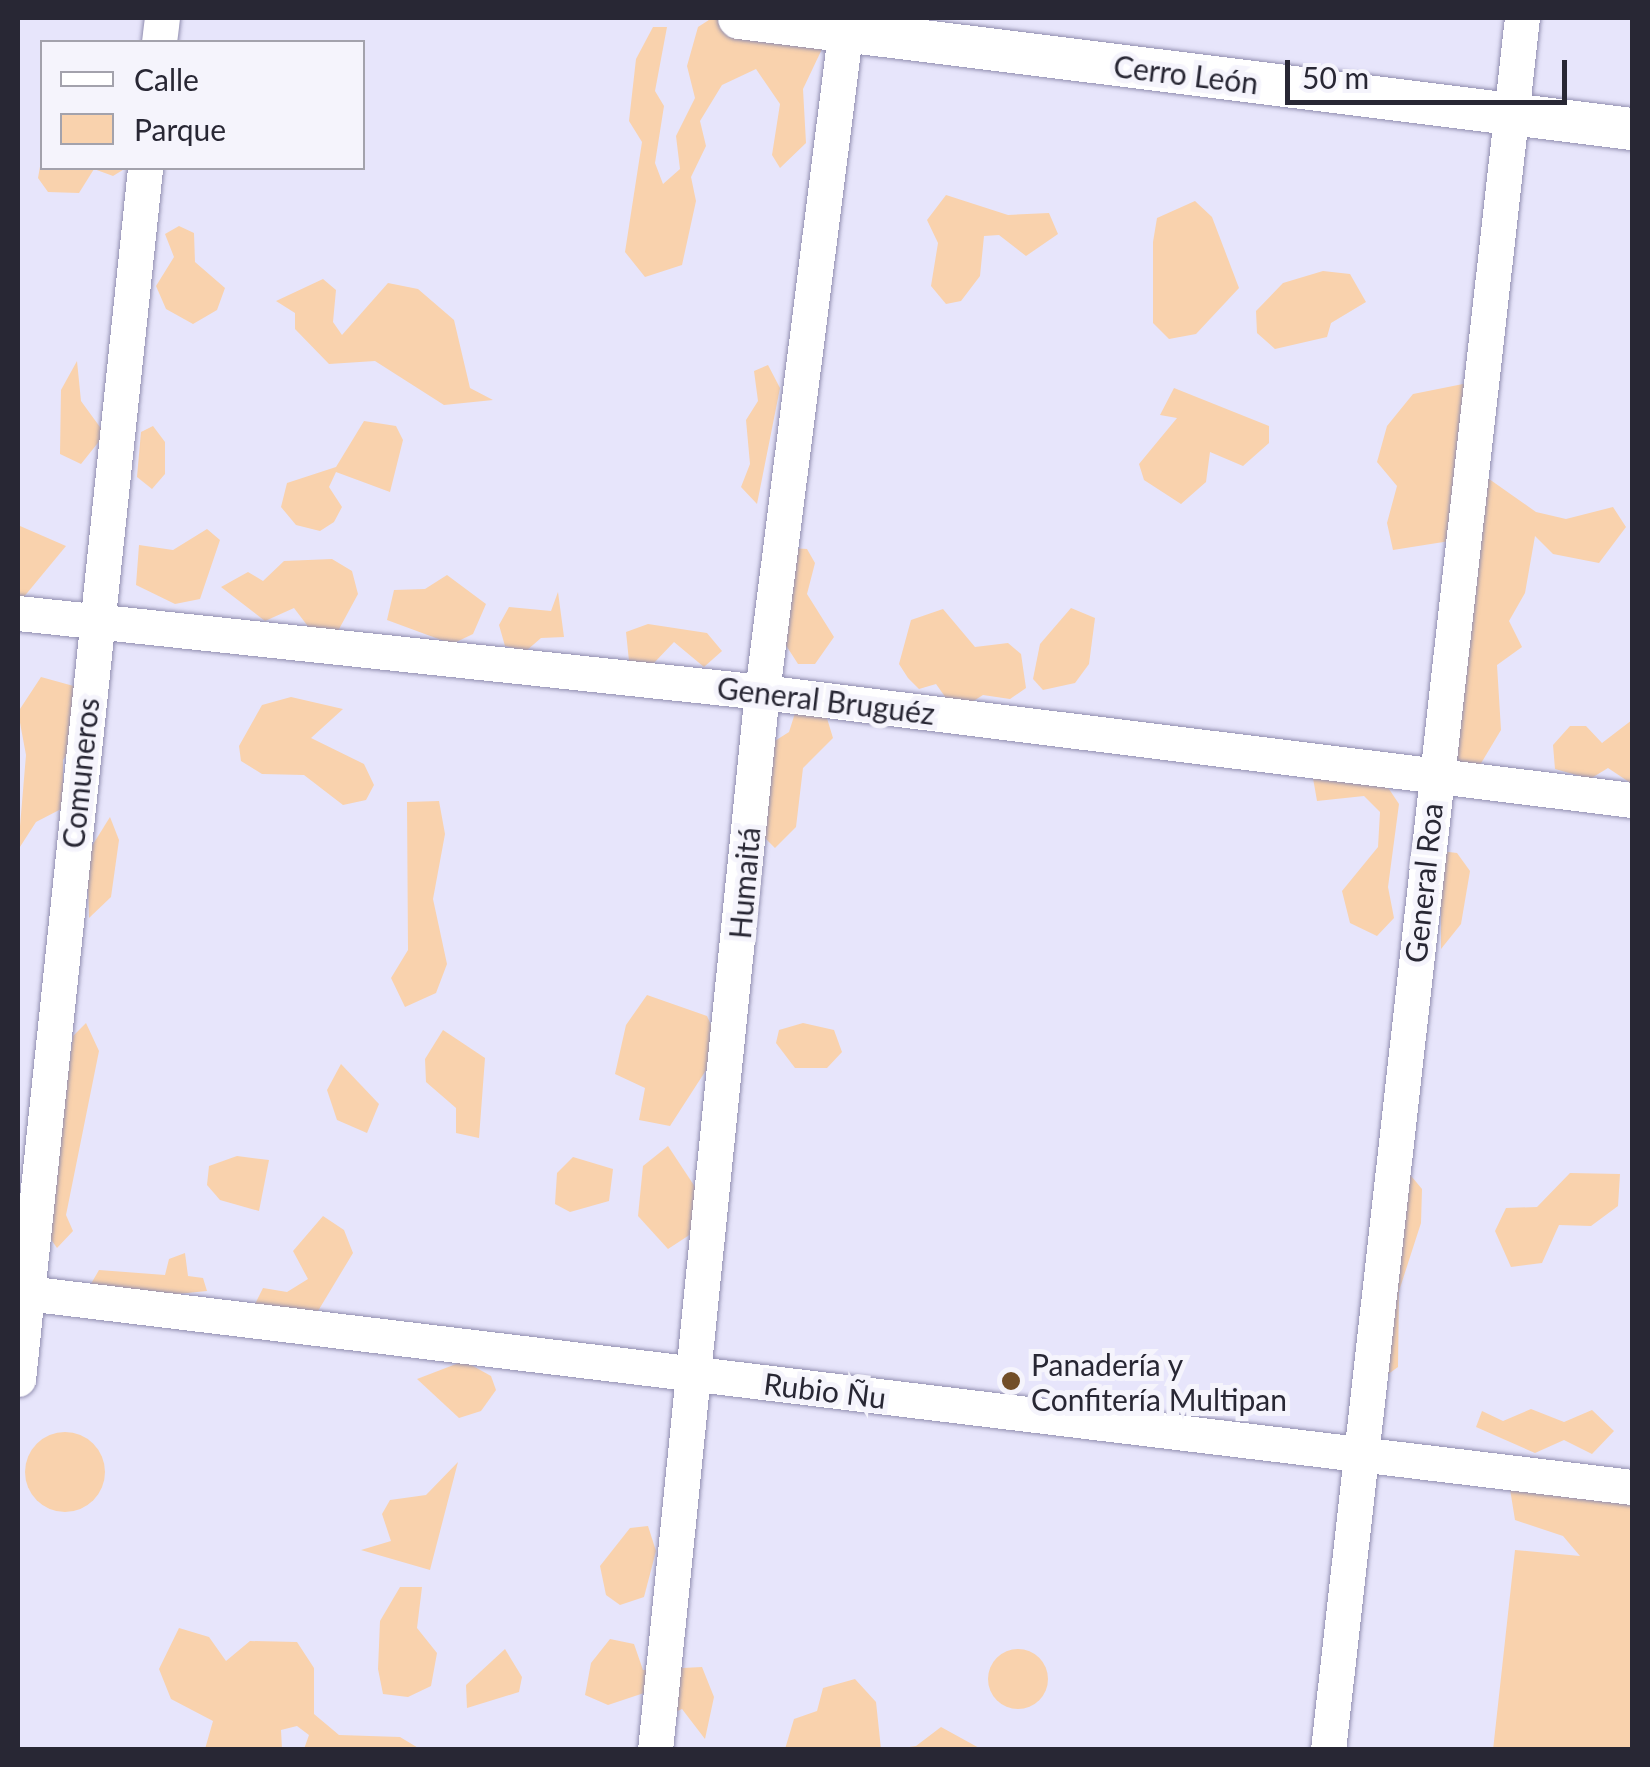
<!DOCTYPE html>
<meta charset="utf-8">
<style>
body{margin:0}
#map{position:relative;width:1650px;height:1767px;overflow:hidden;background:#e7e5fb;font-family:Lato,sans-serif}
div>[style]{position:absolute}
.green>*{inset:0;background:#f9d2ad}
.round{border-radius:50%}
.roads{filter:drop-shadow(0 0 2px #908daf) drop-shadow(0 0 2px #908daf)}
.minor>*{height:35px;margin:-17.5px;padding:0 17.5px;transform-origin:17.5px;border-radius:17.5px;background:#fff}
.tertiary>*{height:42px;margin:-21px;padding:0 21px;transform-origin:21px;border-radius:21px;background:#fff}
.dots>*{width:28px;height:28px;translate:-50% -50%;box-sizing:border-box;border:5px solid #f5f4fc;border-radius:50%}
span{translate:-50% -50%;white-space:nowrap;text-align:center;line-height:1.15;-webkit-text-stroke:10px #f5f4fc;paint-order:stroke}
.street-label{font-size:30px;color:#282734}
.poi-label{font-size:30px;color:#282734}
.left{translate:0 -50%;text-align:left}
.frame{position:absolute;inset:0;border:20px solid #282734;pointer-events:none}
.legend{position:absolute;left:40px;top:40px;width:325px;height:130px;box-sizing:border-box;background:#f5f4fc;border:2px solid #a3a2ac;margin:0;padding:12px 18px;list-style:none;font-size:30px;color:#282734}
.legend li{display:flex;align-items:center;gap:20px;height:50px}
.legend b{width:50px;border:2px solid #a3a2ac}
.scale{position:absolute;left:1285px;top:60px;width:282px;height:45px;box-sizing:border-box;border:5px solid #282734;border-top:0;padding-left:12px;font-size:30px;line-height:35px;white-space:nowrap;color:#282734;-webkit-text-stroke:8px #f5f4fc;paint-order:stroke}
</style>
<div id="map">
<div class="green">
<i style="clip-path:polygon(712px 18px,762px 18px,822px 49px,803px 89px,806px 143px,780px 168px,772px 155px,780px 104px,756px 69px,722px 85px,700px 121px,706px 146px,691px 177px,696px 201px,682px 265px,645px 277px,625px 252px,642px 142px,629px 121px,636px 59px,653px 27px,667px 27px,655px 91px,664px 106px,655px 163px,663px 184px,680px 169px,676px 136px,695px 98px,687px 66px,698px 27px)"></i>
<i style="clip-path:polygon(42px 155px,42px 168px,126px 168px,113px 176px,94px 169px,79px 193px,48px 192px,38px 178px)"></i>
<i style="clip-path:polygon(946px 195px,1008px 215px,1049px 213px,1058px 234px,1026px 256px,999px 235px,984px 236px,980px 276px,961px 301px,946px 304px,931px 286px,938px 243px,927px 220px)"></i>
<i style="clip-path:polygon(1195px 201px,1212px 217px,1239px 288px,1196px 334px,1169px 339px,1153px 323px,1153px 242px,1157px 218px)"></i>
<i style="clip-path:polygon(179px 226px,194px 233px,195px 262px,225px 288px,217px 310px,193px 324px,166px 309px,156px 286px,174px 257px,165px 234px)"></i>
<i style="clip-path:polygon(1323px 271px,1350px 274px,1366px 302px,1331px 323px,1327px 337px,1275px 349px,1257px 333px,1256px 311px,1283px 283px)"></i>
<i style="clip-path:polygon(323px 279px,336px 290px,333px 322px,342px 335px,388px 283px,418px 289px,454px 320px,470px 388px,493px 400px,444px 405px,375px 361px,329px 364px,295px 329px,295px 313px,276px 301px)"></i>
<i style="clip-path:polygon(77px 361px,81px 401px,105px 434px,81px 464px,60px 454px,61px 390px)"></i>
<i style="clip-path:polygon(768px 365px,780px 388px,757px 504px,741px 487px,750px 464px,746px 420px,758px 401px,754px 371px)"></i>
<i style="clip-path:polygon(1463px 384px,1480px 395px,1482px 474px,1536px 512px,1566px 519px,1613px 507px,1626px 527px,1599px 563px,1553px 554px,1535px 536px,1525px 593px,1509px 621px,1522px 647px,1497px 665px,1501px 730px,1474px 775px,1456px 770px,1456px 540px,1393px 550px,1387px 523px,1397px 486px,1377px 462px,1387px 426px,1413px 394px)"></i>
<i style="clip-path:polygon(1174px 388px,1269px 426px,1269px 443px,1243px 466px,1210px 452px,1206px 482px,1181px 504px,1144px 480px,1139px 464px,1177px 418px,1160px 415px)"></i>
<i style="clip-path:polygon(364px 421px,396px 426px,403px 440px,390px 492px,336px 472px,329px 487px,342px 507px,334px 522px,320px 531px,296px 525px,281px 507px,287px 483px,336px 467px)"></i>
<i style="clip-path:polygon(153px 426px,165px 442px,165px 474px,152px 489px,137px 477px,141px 432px)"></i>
<i style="clip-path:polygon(20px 526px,66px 546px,18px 604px,18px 527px)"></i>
<i style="clip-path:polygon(207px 529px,220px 540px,200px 599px,175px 604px,136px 585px,139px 545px,173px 550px)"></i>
<i style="clip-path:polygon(791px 548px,807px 549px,815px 563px,807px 594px,834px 637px,815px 664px,798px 664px,780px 636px)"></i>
<i style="clip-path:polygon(332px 559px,352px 571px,358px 594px,338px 631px,313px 633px,294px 608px,265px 621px,221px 587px,248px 572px,263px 581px,284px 561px)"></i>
<i style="clip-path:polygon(447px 575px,486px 604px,473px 634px,452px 644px,387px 620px,394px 590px,425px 589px)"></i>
<i style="clip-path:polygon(558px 592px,564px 637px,541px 638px,526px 651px,505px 646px,499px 625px,509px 607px,551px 611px)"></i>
<i style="clip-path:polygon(1071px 608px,1095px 618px,1089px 664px,1075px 683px,1043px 690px,1033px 679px,1040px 644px)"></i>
<i style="clip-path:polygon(943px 609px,975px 647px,1008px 643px,1021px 654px,1026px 688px,1010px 699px,983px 695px,956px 712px,936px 684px,919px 689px,908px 678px,899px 664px,911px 620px)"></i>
<i style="clip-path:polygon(648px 624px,707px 633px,722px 651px,704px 667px,674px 642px,652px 665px,629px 661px,626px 632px)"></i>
<i style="clip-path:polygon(41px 677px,88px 690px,91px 720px,63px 760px,63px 808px,36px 822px,18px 850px,26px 755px,18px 712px)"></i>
<i style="clip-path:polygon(291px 697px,343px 709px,311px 738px,364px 764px,374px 785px,366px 800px,343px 805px,304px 775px,262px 774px,241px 761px,239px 746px,262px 705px)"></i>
<i style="clip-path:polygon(796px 710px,826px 715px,833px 738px,803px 768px,796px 827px,775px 848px,764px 837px,770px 744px,789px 732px)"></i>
<i style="clip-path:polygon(1632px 720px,1632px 784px,1608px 768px,1590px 779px,1555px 769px,1553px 745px,1570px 726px,1586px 726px,1602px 743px)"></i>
<i style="clip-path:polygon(1313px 778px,1385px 783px,1399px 804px,1388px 887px,1394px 918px,1377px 936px,1350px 923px,1342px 891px,1378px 847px,1380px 812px,1364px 796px,1317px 801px)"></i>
<i style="clip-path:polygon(439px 801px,445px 834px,433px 899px,447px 964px,436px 993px,405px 1007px,391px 978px,408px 950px,407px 802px)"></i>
<i style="clip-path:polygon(110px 817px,119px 840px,111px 897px,89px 918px,87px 854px)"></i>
<i style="clip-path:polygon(1441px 851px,1457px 853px,1470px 871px,1461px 924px,1441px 949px)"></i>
<i style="clip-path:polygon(647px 995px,707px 1016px,721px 1047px,670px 1126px,639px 1120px,645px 1088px,615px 1074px,626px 1025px)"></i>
<i style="clip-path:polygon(86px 1023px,99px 1051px,66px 1215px,73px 1231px,57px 1248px,48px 1235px,53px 1188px,73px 1036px)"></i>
<i style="clip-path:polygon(803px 1023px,834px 1030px,842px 1052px,827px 1068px,795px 1068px,776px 1043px,779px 1030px)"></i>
<i style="clip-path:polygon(443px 1030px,485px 1058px,479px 1138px,456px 1133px,456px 1108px,426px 1082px,425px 1059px)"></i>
<i style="clip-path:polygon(341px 1064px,379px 1104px,367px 1133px,337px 1120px,327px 1090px)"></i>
<i style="clip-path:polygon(668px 1146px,703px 1199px,694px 1232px,668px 1249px,638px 1216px,643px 1166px)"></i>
<i style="clip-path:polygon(237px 1156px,269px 1160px,259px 1211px,220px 1200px,207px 1185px,209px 1166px)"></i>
<i style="clip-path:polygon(573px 1157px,613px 1169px,609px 1201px,570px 1212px,555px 1204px,557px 1173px)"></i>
<i style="clip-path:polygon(1407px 1171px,1422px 1189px,1421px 1223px,1399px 1291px,1398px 1367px,1380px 1380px)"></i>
<i style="clip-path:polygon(1570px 1173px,1620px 1174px,1618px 1206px,1591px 1226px,1559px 1225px,1542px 1263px,1511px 1267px,1495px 1231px,1506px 1208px,1537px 1207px)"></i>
<i style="clip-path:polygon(323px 1216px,344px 1230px,353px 1253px,318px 1311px,255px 1304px,263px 1288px,287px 1292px,308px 1279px,293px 1251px)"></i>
<i style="clip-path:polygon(185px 1253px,188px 1276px,203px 1278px,207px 1291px,148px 1297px,88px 1289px,99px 1270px,165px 1275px,169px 1259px)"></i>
<i style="clip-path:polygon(464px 1361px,491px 1376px,496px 1390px,481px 1411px,459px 1418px,417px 1379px)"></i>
<i style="clip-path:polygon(1531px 1409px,1564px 1422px,1592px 1410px,1614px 1431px,1592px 1454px,1564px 1440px,1535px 1453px,1476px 1427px,1482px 1411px,1503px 1421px)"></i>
<i class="round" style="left:25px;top:1432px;width:80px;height:80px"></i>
<i style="clip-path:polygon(458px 1462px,430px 1570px,361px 1550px,391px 1541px,382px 1514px,390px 1500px,426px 1495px)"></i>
<i style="clip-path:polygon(1510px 1489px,1632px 1490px,1632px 1749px,1493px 1750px,1515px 1550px,1580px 1556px,1563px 1536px,1515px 1520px)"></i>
<i style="clip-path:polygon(648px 1526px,656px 1551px,644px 1597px,620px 1605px,606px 1595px,600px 1566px,630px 1528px)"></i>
<i style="clip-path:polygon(400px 1587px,422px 1587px,417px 1628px,437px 1653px,431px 1686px,408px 1697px,383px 1694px,378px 1669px,380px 1621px)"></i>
<i style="clip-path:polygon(179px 1628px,209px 1637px,226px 1661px,250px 1641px,297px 1642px,314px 1668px,314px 1714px,339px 1735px,400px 1737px,420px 1749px,304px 1749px,309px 1735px,297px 1726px,281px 1730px,282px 1749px,205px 1749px,213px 1721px,171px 1699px,159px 1669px)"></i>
<i style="clip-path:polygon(610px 1639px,634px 1644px,643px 1670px,702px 1667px,714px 1697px,705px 1739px,682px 1709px,667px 1716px,647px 1692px,608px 1705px,585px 1695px,591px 1663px)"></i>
<i style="clip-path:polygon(505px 1649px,522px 1677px,519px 1692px,467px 1708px,466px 1685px)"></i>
<i class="round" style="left:988px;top:1649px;width:60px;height:60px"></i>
<i style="clip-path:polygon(855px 1679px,876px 1702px,881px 1749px,785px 1749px,794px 1719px,817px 1711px,823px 1688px)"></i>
<i style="clip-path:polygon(941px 1727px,981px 1749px,896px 1749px,916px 1746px)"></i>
</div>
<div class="roads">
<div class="minor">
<i style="left:159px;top:42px;width:24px;rotate:-83deg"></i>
<i style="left:18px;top:613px;width:748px;rotate:6.06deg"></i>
<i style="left:762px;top:692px;width:877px;rotate:7.08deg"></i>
<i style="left:18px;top:1292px;width:1626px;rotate:6.89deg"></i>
<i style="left:18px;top:1379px;width:1218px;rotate:-84.01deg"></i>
<i style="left:655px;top:1750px;width:1063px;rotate:-84.23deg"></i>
<i style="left:762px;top:692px;width:679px;rotate:-82.81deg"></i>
<i style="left:1328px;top:1750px;width:1743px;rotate:-83.61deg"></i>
</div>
<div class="tertiary">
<i style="left:739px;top:18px;width:900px;rotate:7.09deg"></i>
</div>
</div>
<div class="dots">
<i style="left:1011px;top:1381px;background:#724e28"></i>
</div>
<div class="street-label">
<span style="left:1186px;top:74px;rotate:7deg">Cerro León</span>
<span style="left:826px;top:700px;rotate:7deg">General Bruguéz</span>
<span style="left:80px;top:773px;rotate:-84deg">Comuneros</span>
<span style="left:744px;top:883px;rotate:-85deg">Humaitá</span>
<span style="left:1423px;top:883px;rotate:-84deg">General Roa</span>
<span style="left:825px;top:1390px;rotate:7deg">Rubio Ñu</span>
</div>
<div class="poi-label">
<span class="left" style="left:1031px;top:1381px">Panadería y<br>Confitería Multipan</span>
</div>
<div class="frame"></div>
<ul class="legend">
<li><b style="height:12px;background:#fff"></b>Calle</li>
<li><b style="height:28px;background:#f9d2ad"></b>Parque</li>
</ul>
<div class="scale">50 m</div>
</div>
